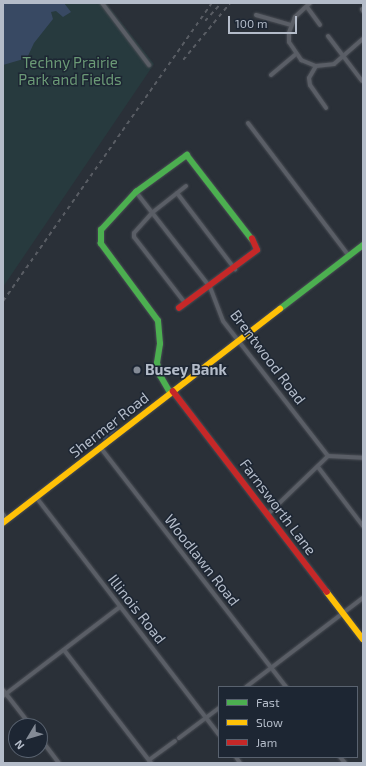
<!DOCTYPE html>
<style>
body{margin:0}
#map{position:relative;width:366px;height:766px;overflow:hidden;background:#2a3038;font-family:"Exo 2",sans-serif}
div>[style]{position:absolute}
.green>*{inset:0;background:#273a3e}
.water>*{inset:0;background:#384963}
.stream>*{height:1.5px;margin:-0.75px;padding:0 0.75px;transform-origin:0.75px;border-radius:0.75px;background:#384963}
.roads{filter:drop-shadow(0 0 1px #484c53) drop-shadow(0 0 1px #484c53)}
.street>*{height:4px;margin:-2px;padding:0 2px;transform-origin:2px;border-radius:2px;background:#5a5e66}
.fast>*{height:5.5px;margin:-2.75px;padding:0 2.75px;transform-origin:2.75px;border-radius:2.75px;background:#4caf50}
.slow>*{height:5.5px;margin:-2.75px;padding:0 2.75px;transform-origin:2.75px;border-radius:2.75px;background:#ffc107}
.jam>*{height:5.5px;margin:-2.75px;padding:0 2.75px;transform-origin:2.75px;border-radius:2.75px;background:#c62828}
.rail>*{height:1.5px;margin-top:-0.75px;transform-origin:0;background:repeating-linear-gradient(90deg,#595d64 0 4px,transparent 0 8px)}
.dots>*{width:11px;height:11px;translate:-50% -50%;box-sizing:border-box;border:2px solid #1d2633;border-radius:50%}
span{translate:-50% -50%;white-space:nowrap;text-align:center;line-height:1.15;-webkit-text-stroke:3px #1d2633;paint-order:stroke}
.park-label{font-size:15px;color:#6b9a76}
.street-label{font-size:15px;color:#b4bcc9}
.poi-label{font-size:15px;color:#b4bcc9;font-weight:700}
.left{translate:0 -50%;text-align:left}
.frame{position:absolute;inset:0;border:4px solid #b4bcc9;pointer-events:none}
.legend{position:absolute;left:218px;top:686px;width:140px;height:72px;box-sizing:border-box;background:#1d2633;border:1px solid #59626f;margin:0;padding:5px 7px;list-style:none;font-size:12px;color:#b4bcc9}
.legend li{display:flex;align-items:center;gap:8px;height:20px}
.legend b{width:20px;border:1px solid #59626f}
.north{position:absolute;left:8px;top:718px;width:40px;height:40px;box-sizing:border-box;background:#1d2633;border:1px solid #59626f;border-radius:50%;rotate:232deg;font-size:11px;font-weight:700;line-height:16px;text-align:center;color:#b4bcc9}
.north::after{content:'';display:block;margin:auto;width:14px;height:18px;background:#848b96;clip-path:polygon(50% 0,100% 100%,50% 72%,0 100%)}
.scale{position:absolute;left:228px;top:16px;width:69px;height:18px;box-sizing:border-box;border:2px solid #b4bcc9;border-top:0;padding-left:5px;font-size:12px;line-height:14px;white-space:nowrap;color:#b4bcc9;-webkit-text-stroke:3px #1d2633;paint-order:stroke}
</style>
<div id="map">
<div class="green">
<i style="clip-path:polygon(3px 3px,106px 3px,154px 64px,3px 287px)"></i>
</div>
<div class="water">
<i style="clip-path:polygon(3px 3px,64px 3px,71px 12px,63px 17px,56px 11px,51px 12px,53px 19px,34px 43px,27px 58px,3px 65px)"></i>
</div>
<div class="stream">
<i style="left:110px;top:434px;width:8px;rotate:-40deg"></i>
<i style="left:104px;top:439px;width:4px;rotate:-45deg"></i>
</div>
<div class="roads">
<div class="street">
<i style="left:102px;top:3px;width:78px;rotate:52.8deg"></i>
<i style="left:310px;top:3px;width:21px;rotate:137deg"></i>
<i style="left:295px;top:17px;width:17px;rotate:111deg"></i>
<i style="left:289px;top:33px;width:9px;rotate:90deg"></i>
<i style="left:289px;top:42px;width:22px;rotate:56deg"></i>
<i style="left:301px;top:60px;width:16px;rotate:22deg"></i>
<i style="left:316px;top:66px;width:18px;rotate:-6deg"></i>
<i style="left:334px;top:64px;width:38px;rotate:-41deg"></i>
<i style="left:307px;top:7px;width:22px;rotate:54deg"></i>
<i style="left:362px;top:9px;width:2px;rotate:63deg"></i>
<i style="left:256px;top:15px;width:36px;rotate:16deg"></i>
<i style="left:328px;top:36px;width:56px;rotate:52.9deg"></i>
<i style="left:316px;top:66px;width:14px;rotate:120deg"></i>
<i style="left:309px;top:78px;width:7px;rotate:82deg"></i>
<i style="left:310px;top:85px;width:28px;rotate:55deg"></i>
<i style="left:271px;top:75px;width:33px;rotate:-40deg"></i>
<i style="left:248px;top:123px;width:167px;rotate:52.8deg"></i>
<i style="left:136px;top:192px;width:120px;rotate:52.1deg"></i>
<i style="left:210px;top:287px;width:36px;rotate:69deg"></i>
<i style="left:223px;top:321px;width:171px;rotate:52.1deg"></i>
<i style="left:177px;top:193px;width:96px;rotate:52.7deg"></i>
<i style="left:185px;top:303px;width:83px;rotate:-127.7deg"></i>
<i style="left:134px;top:237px;width:4px;rotate:-90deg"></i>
<i style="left:134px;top:233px;width:28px;rotate:-48deg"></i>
<i style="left:153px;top:212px;width:42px;rotate:-38.2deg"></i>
<i style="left:100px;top:447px;width:304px;rotate:52.2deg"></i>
<i style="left:318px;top:467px;width:74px;rotate:52.7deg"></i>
<i style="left:36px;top:497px;width:300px;rotate:52.4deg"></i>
<i style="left:3px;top:514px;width:7px;rotate:56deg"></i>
<i style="left:268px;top:514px;width:83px;rotate:-44deg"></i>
<i style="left:328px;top:456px;width:35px;rotate:3deg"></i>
<i style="left:64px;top:650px;width:143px;rotate:52.4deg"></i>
<i style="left:246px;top:687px;width:147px;rotate:-37.3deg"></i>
<i style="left:3px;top:690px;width:46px;rotate:52.1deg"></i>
<i style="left:3px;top:696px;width:147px;rotate:-37.3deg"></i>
<i style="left:40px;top:738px;width:31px;rotate:53deg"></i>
<i style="left:179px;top:738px;width:50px;rotate:-36.9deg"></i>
<i style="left:236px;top:757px;width:7px;rotate:56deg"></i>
<i style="left:340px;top:757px;width:8px;rotate:50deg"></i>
<i style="left:149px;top:760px;width:32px;rotate:-36deg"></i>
</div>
<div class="fast">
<i style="left:280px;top:309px;width:105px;rotate:-37.6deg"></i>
<i style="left:170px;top:393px;width:20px;rotate:-120deg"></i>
<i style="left:160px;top:376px;width:13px;rotate:-103deg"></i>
<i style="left:157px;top:363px;width:19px;rotate:-81deg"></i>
<i style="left:160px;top:344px;width:23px;rotate:-95deg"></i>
<i style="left:158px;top:321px;width:96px;rotate:-126.5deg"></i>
<i style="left:101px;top:244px;width:14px;rotate:-90deg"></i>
<i style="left:101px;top:230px;width:52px;rotate:-47.4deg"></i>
<i style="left:136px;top:192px;width:63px;rotate:-36deg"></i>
<i style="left:187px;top:155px;width:106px;rotate:52.3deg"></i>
</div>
<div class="slow">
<i style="left:3px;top:523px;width:350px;rotate:-37.7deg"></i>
<i style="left:327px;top:592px;width:59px;rotate:52.5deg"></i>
</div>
<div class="jam">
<i style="left:179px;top:308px;width:97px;rotate:-36.6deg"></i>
<i style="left:257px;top:250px;width:12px;rotate:-114deg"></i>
<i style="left:173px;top:391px;width:253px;rotate:52.5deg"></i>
</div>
</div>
<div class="rail">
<i style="left:205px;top:21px;width:24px;rotate:-48deg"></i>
<i style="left:183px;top:60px;width:74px;rotate:-50.5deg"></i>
<i style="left:3px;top:301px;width:364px;rotate:-55deg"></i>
</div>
<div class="dots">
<i style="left:137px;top:370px;background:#848b96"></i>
</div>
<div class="park-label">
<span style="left:70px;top:71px">Techny Prairie<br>Park and Fields</span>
</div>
<div class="street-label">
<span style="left:268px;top:357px;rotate:53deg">Brentwood Road</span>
<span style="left:109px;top:425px;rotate:-38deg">Shermer Road</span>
<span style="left:278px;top:507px;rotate:53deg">Farnsworth Lane</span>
<span style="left:202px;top:560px;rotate:52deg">Woodlawn Road</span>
<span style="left:137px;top:609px;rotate:52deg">Illinois Road</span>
</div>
<div class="poi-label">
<span class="left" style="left:145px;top:370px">Busey Bank</span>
</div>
<div class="frame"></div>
<ul class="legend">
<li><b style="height:5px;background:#4caf50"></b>Fast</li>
<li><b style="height:5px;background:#ffc107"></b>Slow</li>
<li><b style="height:5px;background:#c62828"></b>Jam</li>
</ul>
<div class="north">N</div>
<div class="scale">100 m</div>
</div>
